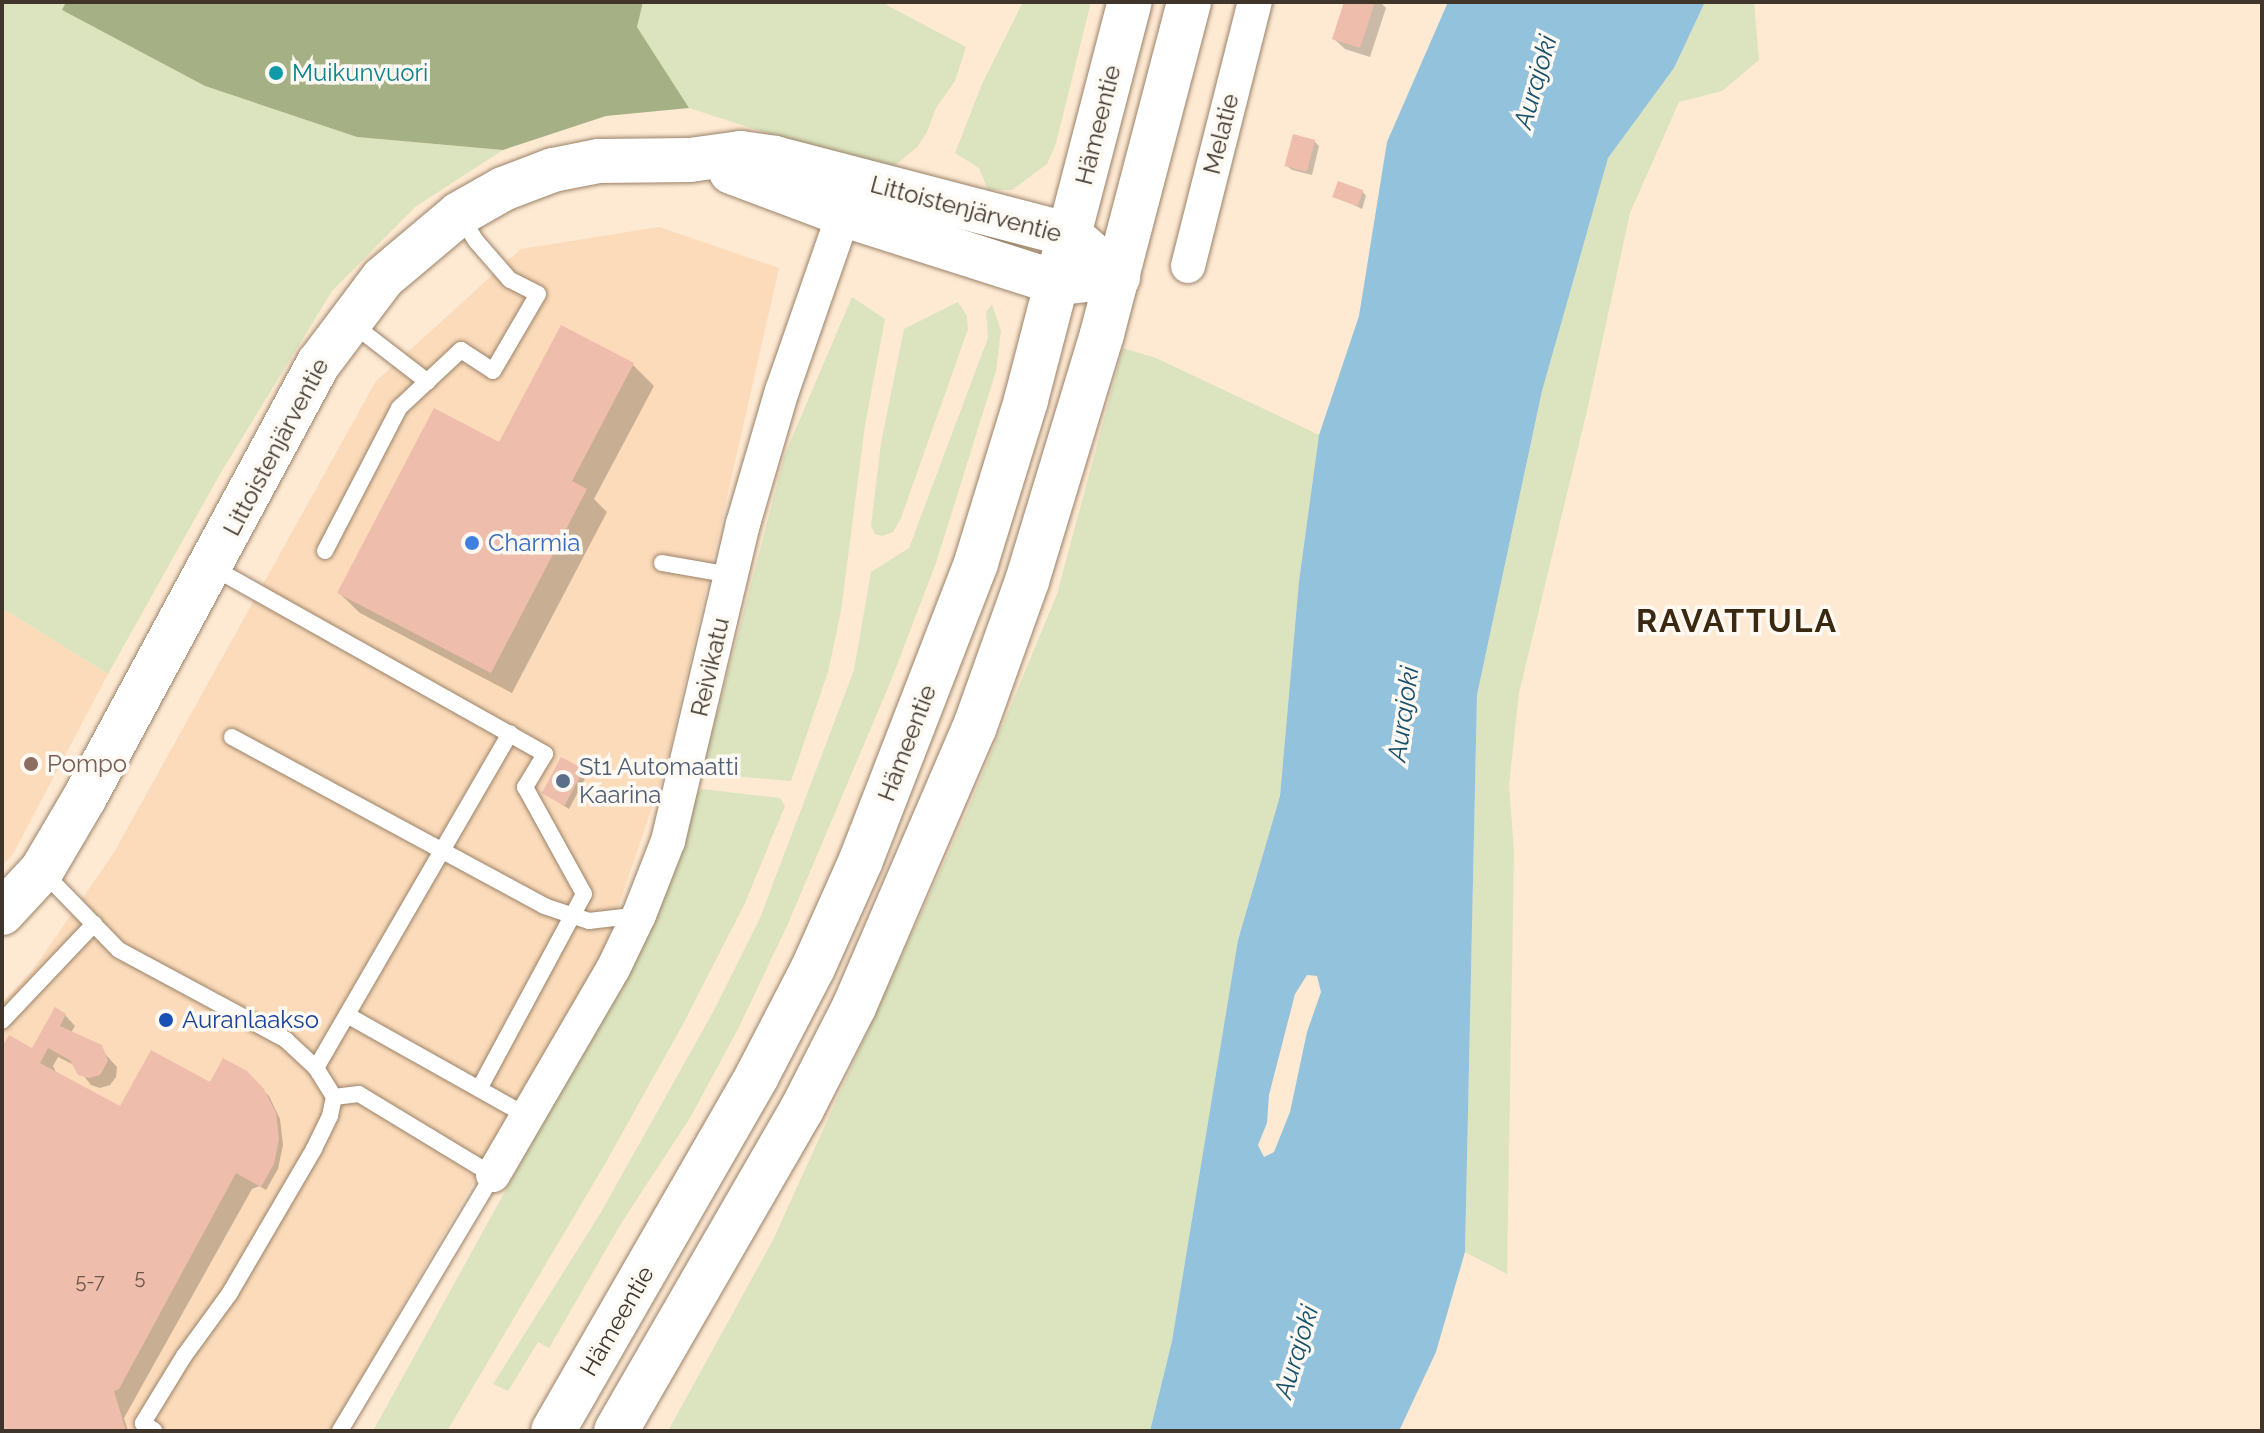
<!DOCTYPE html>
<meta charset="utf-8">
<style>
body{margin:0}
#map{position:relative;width:2264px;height:1433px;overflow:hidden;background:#fee9d3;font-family:Raleway,sans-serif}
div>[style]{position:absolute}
.built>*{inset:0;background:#fbdbba}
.green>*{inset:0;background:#dbe4be}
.forest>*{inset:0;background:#a5b084}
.water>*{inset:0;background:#93c2dd}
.shadow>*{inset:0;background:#0003}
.building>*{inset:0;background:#efbdac;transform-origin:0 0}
.roads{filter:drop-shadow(0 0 2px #9a8269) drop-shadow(0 0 2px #9a8269)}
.lane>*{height:16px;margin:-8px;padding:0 8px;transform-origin:8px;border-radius:8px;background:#fff}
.street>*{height:34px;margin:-17px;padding:0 17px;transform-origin:17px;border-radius:17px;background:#fff}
.secondary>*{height:44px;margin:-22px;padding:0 22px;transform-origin:22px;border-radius:22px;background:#fff}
.highway>*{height:44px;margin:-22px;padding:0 22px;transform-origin:22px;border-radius:22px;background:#fff}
.dots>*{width:22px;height:22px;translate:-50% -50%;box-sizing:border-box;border:4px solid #fef9f3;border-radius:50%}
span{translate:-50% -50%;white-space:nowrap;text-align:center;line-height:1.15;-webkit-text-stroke:7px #fef9f3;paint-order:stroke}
.number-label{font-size:20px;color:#6b574b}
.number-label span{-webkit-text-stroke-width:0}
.culture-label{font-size:24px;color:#0d838f}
.left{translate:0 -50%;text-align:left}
.street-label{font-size:24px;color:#3f352b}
.shop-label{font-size:24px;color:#366cbe}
.education-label{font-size:24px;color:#785e54}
.service-label{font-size:24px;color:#4e5e75}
.transit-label{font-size:24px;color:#164399}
.water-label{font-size:26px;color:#17506c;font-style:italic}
.district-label{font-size:32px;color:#3b2811;font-weight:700;letter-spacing:2px}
.frame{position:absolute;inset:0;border:4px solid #3f352b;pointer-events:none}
</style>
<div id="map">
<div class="built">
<i style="clip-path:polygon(659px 227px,779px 268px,665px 770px,599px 963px,331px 1431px,2px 1431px,2px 1003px,32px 971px,113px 854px,376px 381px,521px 249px)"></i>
<i style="clip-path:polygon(2px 608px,108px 674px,13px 854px,2px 866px)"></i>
</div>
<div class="green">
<i style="clip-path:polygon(2px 2px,66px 2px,62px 10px,205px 86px,357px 137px,503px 150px,415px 207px,332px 291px,220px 474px,108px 674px,2px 608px)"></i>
<i style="clip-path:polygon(643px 2px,881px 2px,966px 47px,955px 81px,936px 108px,927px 132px,917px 147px,887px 172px,689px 108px,637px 27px)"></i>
<i style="clip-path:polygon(1023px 2px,1091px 2px,1056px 143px,1047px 164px,1012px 190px,988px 190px,979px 168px,955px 153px,982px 84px)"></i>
<i style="clip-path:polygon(1705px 2px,1754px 2px,1759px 60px,1722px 91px,1679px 102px,1630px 213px,1589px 402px,1519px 693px,1509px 785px,1514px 851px,1507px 1274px,1465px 1252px,1477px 695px,1542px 391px,1608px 157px,1674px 68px)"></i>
<i style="clip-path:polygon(852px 297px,885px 319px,865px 425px,841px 611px,828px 672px,791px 781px,707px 774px,702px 771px,785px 454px)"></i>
<i style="clip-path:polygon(958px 302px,967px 316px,968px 329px,901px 518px,893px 532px,882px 536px,875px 534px,871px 526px,881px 443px,904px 329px)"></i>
<i style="clip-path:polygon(992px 304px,1001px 331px,996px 371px,936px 563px,890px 683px,787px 926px,739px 1027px,690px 1118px,622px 1222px,549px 1348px,538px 1342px,508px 1391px,493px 1384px,600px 1214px,713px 1012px,760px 918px,854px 670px,871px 572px,909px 548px,988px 338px,986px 312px)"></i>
<i style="clip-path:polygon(1123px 348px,1156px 358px,1319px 435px,1299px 581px,1280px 796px,1238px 940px,1172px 1341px,1150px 1431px,668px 1431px,773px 1240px,963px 821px,1057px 594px)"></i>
<i style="clip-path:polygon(702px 789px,780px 798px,785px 806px,745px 903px,682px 1026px,605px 1164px,447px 1431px,373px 1431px,631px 963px,696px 794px)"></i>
</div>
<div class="forest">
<i style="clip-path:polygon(66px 2px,643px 2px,637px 27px,689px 108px,606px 116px,503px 150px,357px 137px,205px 86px,62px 10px)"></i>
</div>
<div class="water">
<i style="clip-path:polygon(evenodd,1448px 2px,1705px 2px,1674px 68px,1608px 158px,1542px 391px,1477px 695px,1465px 1252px,1436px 1352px,1399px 1431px,1150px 1431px,1172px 1341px,1238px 940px,1280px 796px,1299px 581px,1319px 435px,1359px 316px,1387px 142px,1448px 2px,1307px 975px,1317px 976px,1321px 992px,1307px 1032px,1290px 1112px,1274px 1152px,1264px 1157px,1258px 1145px,1267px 1123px,1269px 1095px,1295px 994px,1307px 975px)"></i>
</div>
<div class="shadow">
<i style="clip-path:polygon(1346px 2px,1380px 2px,1386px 8px,1370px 57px,1345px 49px,1334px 39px)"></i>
<i style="clip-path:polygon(1314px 141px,1319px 146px,1312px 175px,1292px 170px,1287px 166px)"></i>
<i style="clip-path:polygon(1362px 191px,1366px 196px,1362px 209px,1335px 196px)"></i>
<i style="clip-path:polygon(633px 365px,654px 386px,594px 499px,607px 512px,512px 693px,360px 613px,339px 593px,500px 445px)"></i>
<i style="clip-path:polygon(583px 771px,587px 775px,569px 809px,544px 793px)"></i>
<i style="clip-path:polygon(65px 1015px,75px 1026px,70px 1034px,96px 1044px,117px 1067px,116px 1077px,110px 1085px,100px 1088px,91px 1085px,76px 1066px,58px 1057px,53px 1066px,57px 1074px,121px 1109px,251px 1078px,269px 1096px,280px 1119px,283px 1145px,278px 1169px,266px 1190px,259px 1186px,252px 1189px,124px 1418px,128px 1431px,2px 1431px,2px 1051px,33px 1050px)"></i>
</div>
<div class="building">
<i style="clip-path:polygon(1344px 2px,1375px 2px,1360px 48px,1332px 39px)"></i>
<i style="left:1293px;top:134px;width:23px;height:33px;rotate:15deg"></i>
<i style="left:1338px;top:181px;width:27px;height:17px;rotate:20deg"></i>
<i style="clip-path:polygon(561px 325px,634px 363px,572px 481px,587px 489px,491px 673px,337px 593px,434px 408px,499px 442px)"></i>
<i style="left:561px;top:757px;width:26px;height:41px;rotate:28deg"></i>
<i style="clip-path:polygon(55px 1007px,66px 1014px,60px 1026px,102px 1045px,108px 1061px,100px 1075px,89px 1078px,78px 1075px,70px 1060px,48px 1048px,40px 1063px,120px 1106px,151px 1050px,210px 1082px,223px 1058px,247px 1071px,264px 1089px,276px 1113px,279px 1139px,274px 1164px,261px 1187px,236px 1173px,119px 1389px,114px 1391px,126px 1431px,2px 1431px,2px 1047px,9px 1035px,32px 1048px)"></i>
</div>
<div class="roads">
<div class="lane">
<i style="left:350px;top:322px;width:98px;rotate:37.6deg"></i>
<i style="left:325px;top:551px;width:161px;rotate:-62.6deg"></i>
<i style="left:399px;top:408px;width:85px;rotate:-43.1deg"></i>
<i style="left:461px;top:350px;width:38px;rotate:33deg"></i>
<i style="left:493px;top:371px;width:89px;rotate:-59.7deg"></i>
<i style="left:538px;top:294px;width:31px;rotate:-153deg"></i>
<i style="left:510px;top:280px;width:52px;rotate:-131.1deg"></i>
<i style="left:476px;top:241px;width:31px;rotate:-122deg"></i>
<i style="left:662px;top:563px;width:70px;rotate:9.9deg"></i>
<i style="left:212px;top:567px;width:382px;rotate:29.3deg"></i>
<i style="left:545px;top:754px;width:39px;rotate:121deg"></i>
<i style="left:525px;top:787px;width:122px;rotate:61.1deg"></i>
<i style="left:584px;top:894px;width:221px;rotate:118.3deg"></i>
<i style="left:232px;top:737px;width:355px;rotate:28.4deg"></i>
<i style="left:544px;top:906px;width:47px;rotate:18.4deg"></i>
<i style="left:589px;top:921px;width:50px;rotate:-6.8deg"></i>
<i style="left:44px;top:873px;width:107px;rotate:45.8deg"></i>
<i style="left:119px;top:950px;width:190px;rotate:28.3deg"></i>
<i style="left:286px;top:1040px;width:41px;rotate:43deg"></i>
<i style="left:316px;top:1068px;width:34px;rotate:58deg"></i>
<i style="left:334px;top:1097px;width:19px;rotate:102deg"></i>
<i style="left:330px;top:1116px;width:37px;rotate:116deg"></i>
<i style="left:314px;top:1149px;width:167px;rotate:120.3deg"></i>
<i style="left:230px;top:1293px;width:78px;rotate:126.1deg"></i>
<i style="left:184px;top:1356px;width:79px;rotate:121.5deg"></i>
<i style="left:143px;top:1423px;width:14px;rotate:34deg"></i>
<i style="left:347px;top:1015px;width:206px;rotate:29.3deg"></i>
<i style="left:2px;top:1021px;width:134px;rotate:-46.5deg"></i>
<i style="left:316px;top:1068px;width:387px;rotate:-59.9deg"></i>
<i style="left:334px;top:1097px;width:25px;rotate:-7deg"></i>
<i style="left:359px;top:1094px;width:157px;rotate:31.2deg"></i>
<i style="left:493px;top:1175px;width:298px;rotate:120.9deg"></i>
</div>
<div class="street">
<i style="left:1188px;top:266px;width:272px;rotate:-75.8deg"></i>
<i style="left:493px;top:1175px;width:238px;rotate:-59.8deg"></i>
<i style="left:613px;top:969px;width:60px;rotate:-64.3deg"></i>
<i style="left:639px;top:915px;width:79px;rotate:-68.6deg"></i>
<i style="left:668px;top:841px;width:326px;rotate:-76.7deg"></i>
<i style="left:743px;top:524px;width:139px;rotate:-73.7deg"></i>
<i style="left:782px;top:391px;width:210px;rotate:-70.8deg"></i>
</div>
<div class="secondary">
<i style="left:731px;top:172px;width:131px;rotate:20.5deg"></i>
<i style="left:854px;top:218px;width:214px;rotate:17.7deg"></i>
<i style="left:1058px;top:283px;width:37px;rotate:-6deg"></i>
<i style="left:2px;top:913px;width:59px;rotate:-47.1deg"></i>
<i style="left:42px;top:870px;width:85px;rotate:-59.5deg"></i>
<i style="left:85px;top:797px;width:493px;rotate:-61.7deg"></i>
<i style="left:319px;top:363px;width:106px;rotate:-53deg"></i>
<i style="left:383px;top:278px;width:99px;rotate:-40.1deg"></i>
<i style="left:459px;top:214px;width:51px;rotate:-29.6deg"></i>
<i style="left:503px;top:189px;width:53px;rotate:-20.8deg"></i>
<i style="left:553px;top:170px;width:47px;rotate:-11.1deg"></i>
<i style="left:599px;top:161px;width:91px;rotate:-0.6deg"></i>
<i style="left:690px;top:160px;width:51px;rotate:-7.8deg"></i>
<i style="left:741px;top:153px;width:34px;rotate:8deg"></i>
<i style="left:775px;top:158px;width:305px;rotate:14.6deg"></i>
<i style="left:1070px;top:235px;width:64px;rotate:41.2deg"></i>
</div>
<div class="highway">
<i style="left:553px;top:1431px;width:409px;rotate:-60.1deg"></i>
<i style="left:757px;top:1076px;width:122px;rotate:-62.6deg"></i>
<i style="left:813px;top:968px;width:118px;rotate:-66deg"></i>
<i style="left:861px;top:860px;width:318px;rotate:-68.8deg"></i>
<i style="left:976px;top:563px;width:170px;rotate:-72.9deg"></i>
<i style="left:1026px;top:400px;width:411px;rotate:-75.4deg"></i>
<i style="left:616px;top:1431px;width:372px;rotate:-60deg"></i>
<i style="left:802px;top:1109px;width:114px;rotate:-63deg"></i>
<i style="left:854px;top:1007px;width:303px;rotate:-66.7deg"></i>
<i style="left:974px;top:729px;width:157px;rotate:-70.3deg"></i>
<i style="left:1027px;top:581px;width:258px;rotate:-73.1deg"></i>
<i style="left:1102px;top:334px;width:343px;rotate:-75.3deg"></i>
</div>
</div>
<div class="dots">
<i style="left:276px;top:73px;background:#0f9aa8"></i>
<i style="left:472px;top:543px;background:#3f7fe0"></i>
<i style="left:31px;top:764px;background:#8d6e63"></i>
<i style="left:563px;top:781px;background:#5c6f8a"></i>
<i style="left:166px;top:1020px;background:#1a4fb4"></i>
</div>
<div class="number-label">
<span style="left:140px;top:1277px">5</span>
<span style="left:90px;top:1281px">5-7</span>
</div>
<div class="culture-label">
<span class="left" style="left:292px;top:73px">Muikunvuori</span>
</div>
<div class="street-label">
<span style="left:1098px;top:125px;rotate:-76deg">Hämeentie</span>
<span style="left:1221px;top:134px;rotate:-76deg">Melatie</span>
<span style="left:966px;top:209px;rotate:15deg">Littoistenjärventie</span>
<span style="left:276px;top:447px;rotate:-62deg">Littoistenjärventie</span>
<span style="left:710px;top:667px;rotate:-77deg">Reivikatu</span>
<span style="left:907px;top:743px;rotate:-69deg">Hämeentie</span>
<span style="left:617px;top:1321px;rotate:-60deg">Hämeentie</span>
</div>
<div class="shop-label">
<span class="left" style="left:488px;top:543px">Charmia</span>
</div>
<div class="education-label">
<span class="left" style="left:47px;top:764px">Pompo</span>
</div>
<div class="service-label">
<span class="left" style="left:579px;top:781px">St1 Automaatti<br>Kaarina</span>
</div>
<div class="transit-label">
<span class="left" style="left:182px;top:1020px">Auranlaakso</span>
</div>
<div class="water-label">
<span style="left:1536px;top:82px;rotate:-74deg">Aurajoki</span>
<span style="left:1404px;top:714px;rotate:-82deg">Aurajoki</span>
<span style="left:1297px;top:1352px;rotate:-73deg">Aurajoki</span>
</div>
<div class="district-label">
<span style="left:1737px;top:621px">RAVATTULA</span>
</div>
<div class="frame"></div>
</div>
